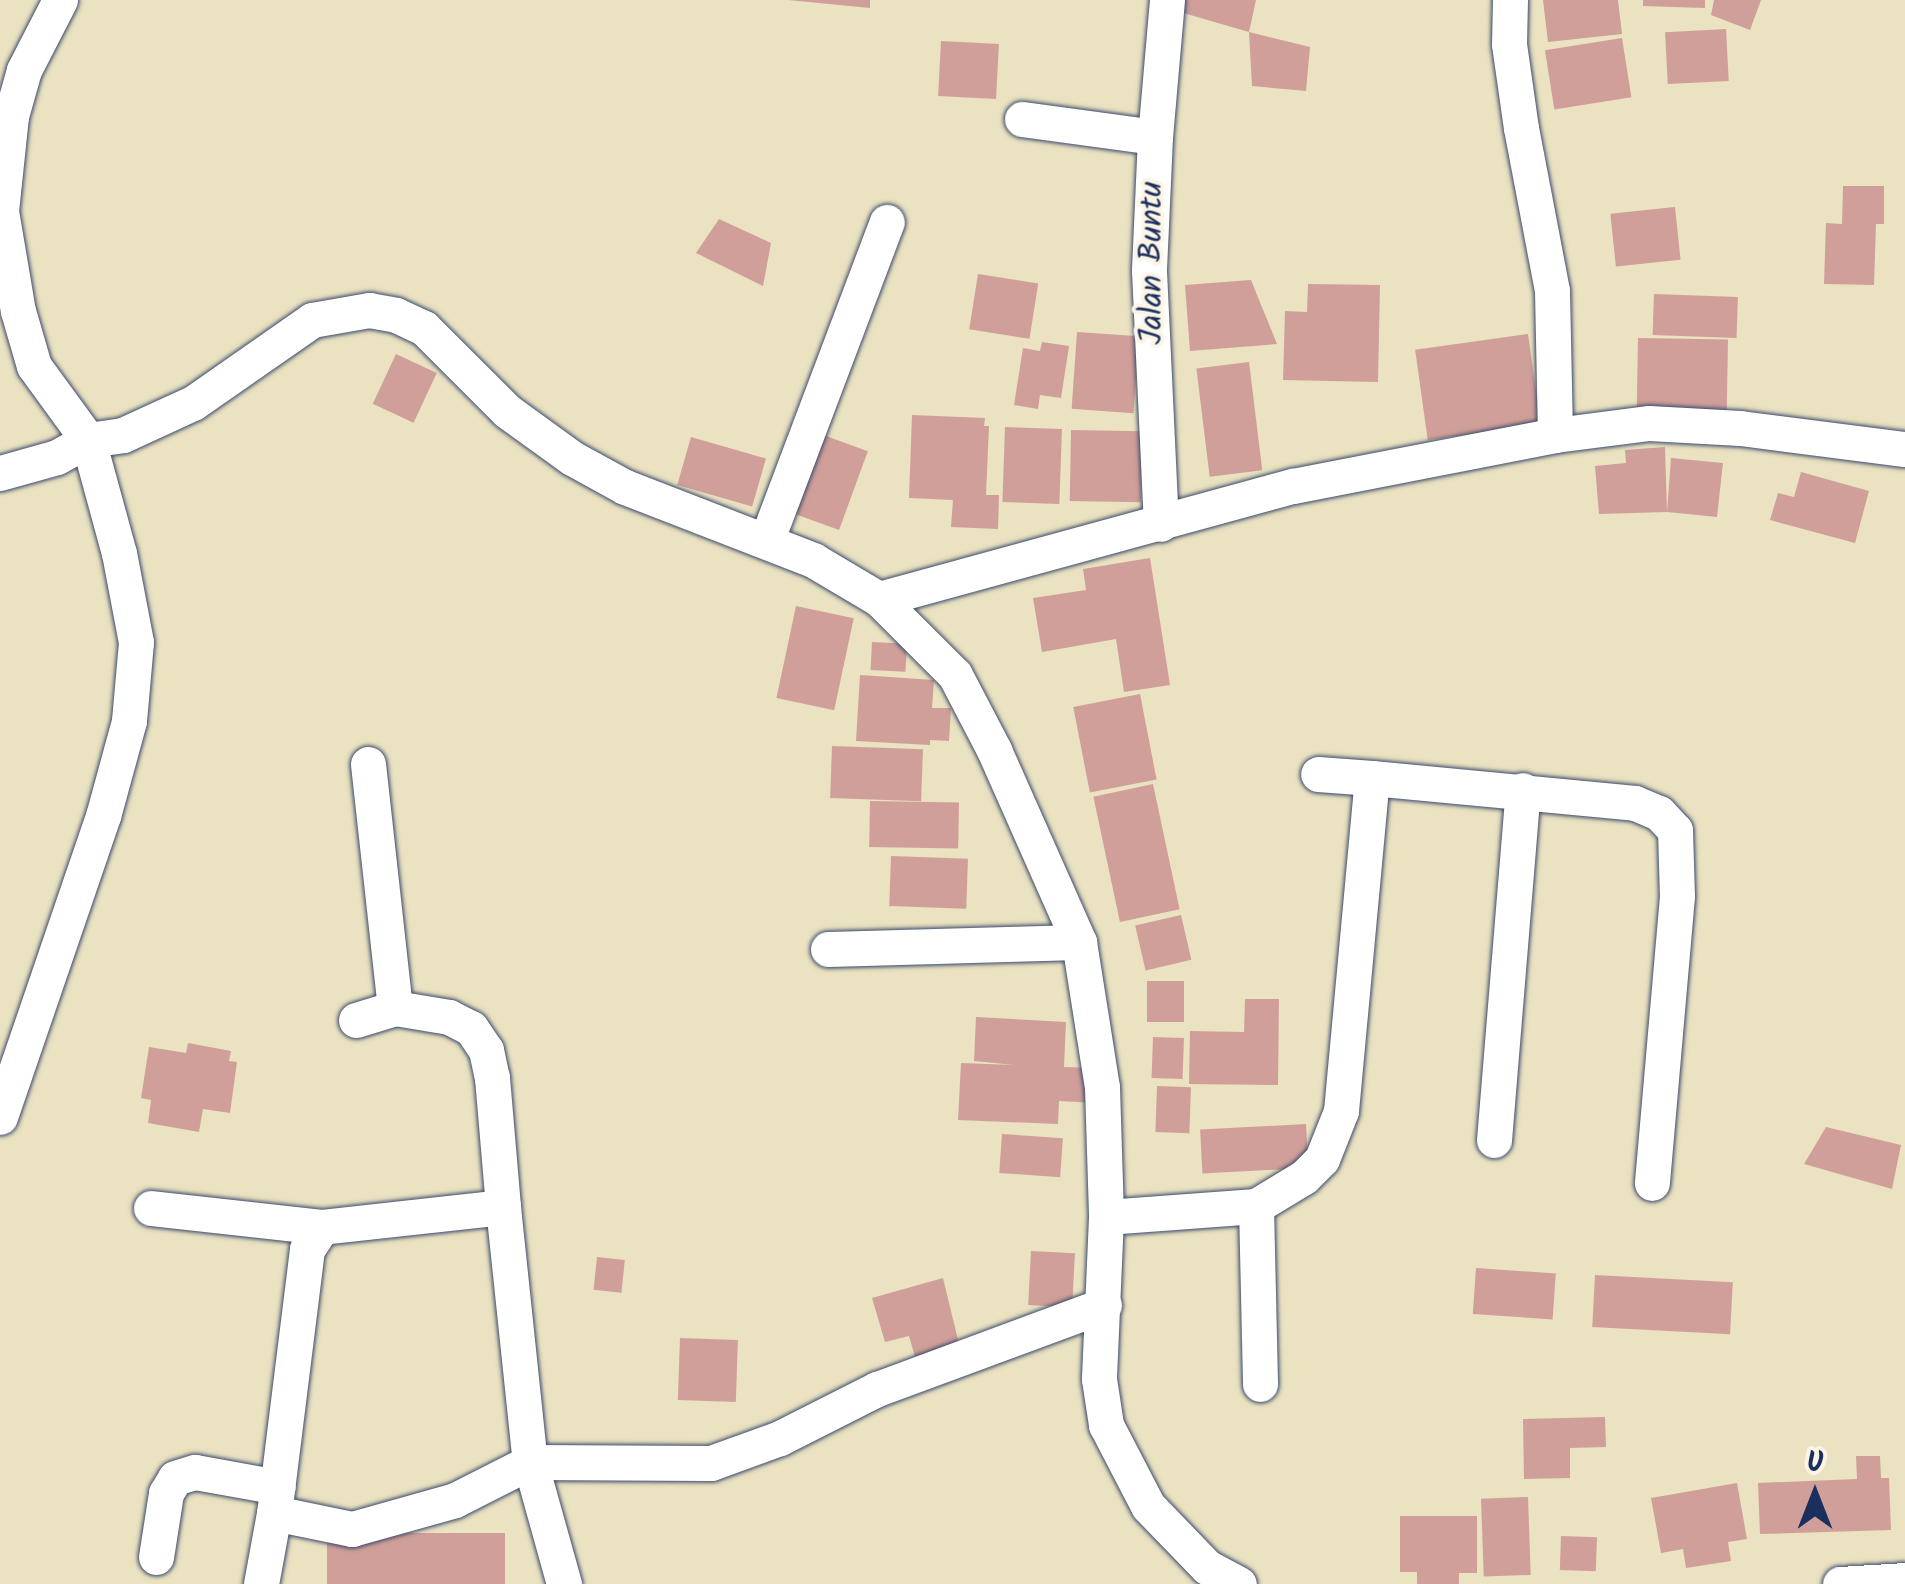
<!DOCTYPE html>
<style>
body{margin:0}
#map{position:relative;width:1905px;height:1584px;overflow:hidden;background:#eae2c0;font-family:Kalam,sans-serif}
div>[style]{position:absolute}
.building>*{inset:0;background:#d19f99;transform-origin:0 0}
.roads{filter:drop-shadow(0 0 2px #3a4a6d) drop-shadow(0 0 2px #3a4a6d)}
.minor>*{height:35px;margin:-17.5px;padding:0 17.5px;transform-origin:17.5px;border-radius:17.5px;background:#fff}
span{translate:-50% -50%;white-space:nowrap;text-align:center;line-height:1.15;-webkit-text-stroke:8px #fcf5e5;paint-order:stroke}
.street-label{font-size:32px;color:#1b2f5e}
.north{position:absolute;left:1765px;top:1444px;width:100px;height:100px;-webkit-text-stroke:8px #fcf5e5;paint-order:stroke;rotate:0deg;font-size:28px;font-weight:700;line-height:40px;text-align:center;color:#1b2f5e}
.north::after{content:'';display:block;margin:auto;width:35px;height:45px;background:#1b2f5e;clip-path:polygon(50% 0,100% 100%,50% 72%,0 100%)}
</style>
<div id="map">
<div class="building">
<i style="clip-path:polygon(788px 0,870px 0,870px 8px)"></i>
<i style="clip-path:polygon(1181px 0,1256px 0,1249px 32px,1310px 47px,1306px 91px,1252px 86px,1249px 32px,1180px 12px)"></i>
<i style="clip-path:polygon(1543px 0,1618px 0,1622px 34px,1548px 42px)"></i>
<i style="clip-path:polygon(1643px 0,1705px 0,1705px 8px,1643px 6px)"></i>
<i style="clip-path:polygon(1714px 0,1761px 0,1750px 30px,1711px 15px)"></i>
<i style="left:1726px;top:29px;width:52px;height:61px;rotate:87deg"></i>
<i style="left:1622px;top:38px;width:60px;height:78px;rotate:81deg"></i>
<i style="left:941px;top:41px;width:58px;height:55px;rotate:3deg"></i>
<i style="clip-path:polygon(1843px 186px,1884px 186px,1884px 224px,1876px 224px,1874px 285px,1824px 284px,1826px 223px,1842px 224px)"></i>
<i style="left:1675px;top:207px;width:53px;height:65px;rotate:84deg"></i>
<i style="clip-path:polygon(719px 219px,771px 243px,763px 286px,696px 253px)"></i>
<i style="left:978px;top:274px;width:61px;height:56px;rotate:9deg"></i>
<i style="clip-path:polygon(1251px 280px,1277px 344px,1190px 351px,1185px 285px)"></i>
<i style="clip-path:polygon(1308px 284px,1380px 285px,1378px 382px,1283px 380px,1285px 311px,1307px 312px)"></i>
<i style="left:1654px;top:294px;width:84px;height:41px;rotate:2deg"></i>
<i style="left:1077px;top:332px;width:62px;height:77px;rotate:4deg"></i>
<i style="left:1528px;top:334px;width:91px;height:114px;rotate:82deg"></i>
<i style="left:1638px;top:338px;width:90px;height:71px;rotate:1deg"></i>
<i style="clip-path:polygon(1042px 342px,1069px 346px,1061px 398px,1040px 395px,1038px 409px,1014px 405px,1023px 348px,1040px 351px)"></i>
<i style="left:396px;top:354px;width:45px;height:55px;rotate:25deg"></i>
<i style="left:1249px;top:362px;width:109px;height:53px;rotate:83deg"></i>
<i style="clip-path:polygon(912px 415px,985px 418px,984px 426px,989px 426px,986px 495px,999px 495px,998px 529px,951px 527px,953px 500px,909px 498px)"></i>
<i style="left:1005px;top:427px;width:57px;height:75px;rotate:2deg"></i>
<i style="left:1071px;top:430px;width:71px;height:71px;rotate:1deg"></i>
<i style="left:818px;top:433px;width:53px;height:84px;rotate:20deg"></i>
<i style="left:691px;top:437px;width:78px;height:50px;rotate:16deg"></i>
<i style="clip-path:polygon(1665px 447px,1667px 512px,1671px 458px,1723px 463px,1717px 517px,1667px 512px,1599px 514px,1595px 466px,1626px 463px,1625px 450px)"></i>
<i style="clip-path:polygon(1801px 472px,1869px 491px,1855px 543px,1770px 520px,1778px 493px,1794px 497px)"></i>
<i style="clip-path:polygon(1150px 558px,1170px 685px,1124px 692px,1116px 639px,1042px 652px,1033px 598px,1086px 590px,1083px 569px)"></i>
<i style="left:796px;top:606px;width:59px;height:94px;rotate:12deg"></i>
<i style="left:872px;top:642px;width:35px;height:28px;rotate:3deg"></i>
<i style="clip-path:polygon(860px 675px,934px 680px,932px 708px,951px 708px,949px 741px,930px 740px,930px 745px,856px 741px)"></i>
<i style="left:1140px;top:694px;width:87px;height:68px;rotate:79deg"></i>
<i style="left:832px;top:746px;width:91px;height:52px;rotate:2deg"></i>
<i style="left:1153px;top:784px;width:128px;height:61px;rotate:78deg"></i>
<i style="left:870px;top:801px;width:89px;height:46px;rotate:1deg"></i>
<i style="left:891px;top:856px;width:77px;height:50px;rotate:2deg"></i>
<i style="left:1181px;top:915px;width:46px;height:47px;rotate:77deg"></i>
<i style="left:1147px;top:981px;width:37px;height:41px"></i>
<i style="clip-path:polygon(1245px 999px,1279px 999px,1278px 1085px,1189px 1084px,1190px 1031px,1244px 1032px)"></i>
<i style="clip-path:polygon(976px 1017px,1066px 1022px,1064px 1067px,1098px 1068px,1097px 1103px,1059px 1101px,1058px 1124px,958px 1120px,961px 1063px,1014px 1065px,974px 1061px)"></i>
<i style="left:1153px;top:1037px;width:31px;height:41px;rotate:2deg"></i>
<i style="clip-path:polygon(188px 1043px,231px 1051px,229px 1061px,237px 1062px,230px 1113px,203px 1109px,199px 1132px,148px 1123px,151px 1100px,141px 1098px,149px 1047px,186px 1053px)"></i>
<i style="left:1157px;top:1086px;width:34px;height:46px;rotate:2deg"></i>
<i style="left:1306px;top:1124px;width:44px;height:106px;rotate:87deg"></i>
<i style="clip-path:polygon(1826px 1127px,1901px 1145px,1892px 1189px,1804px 1164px)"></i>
<i style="left:1002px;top:1134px;width:61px;height:39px;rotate:4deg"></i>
<i style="left:1031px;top:1251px;width:44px;height:54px;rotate:3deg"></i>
<i style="left:597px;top:1257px;width:28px;height:33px;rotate:6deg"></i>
<i style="left:1476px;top:1268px;width:80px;height:46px;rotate:4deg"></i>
<i style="left:1595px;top:1275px;width:138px;height:52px;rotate:3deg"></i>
<i style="clip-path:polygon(943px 1278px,959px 1344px,915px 1357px,909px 1336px,885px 1342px,872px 1298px)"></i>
<i style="left:680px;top:1338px;width:58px;height:62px;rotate:2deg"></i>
<i style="clip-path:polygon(1605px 1417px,1606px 1447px,1570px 1448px,1570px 1478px,1524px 1479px,1523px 1419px)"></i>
<i style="clip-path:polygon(1856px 1456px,1880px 1456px,1881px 1478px,1889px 1478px,1891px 1530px,1760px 1534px,1758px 1483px,1857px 1479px)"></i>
<i style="clip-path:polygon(1737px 1483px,1747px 1539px,1728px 1542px,1731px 1561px,1686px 1568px,1683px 1549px,1661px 1553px,1651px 1498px)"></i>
<i style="left:1528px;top:1497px;width:78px;height:47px;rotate:88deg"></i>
<i style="clip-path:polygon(1400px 1516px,1477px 1516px,1477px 1573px,1459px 1573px,1459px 1584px,1417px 1584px,1417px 1572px,1400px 1572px)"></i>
<i style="left:505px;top:1533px;width:51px;height:178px;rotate:90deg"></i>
<i style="left:1561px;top:1536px;width:36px;height:34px;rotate:2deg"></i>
</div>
<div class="roads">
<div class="minor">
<i style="left:60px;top:0;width:79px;rotate:117.2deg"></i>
<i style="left:24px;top:70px;width:48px;rotate:105.8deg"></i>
<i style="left:11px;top:116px;width:96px;rotate:96deg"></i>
<i style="left:1px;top:211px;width:101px;rotate:80.4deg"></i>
<i style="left:18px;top:311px;width:57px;rotate:73.8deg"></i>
<i style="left:34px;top:366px;width:92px;rotate:53.9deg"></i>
<i style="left:88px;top:440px;width:35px;rotate:-8deg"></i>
<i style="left:123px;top:435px;width:77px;rotate:-24.6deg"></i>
<i style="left:193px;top:403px;width:145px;rotate:-34.9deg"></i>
<i style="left:312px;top:320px;width:58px;rotate:-10deg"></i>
<i style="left:369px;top:310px;width:27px;rotate:10deg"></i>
<i style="left:396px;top:315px;width:31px;rotate:25deg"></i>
<i style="left:424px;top:328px;width:117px;rotate:45deg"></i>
<i style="left:507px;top:411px;width:80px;rotate:35.9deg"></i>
<i style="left:572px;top:458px;width:60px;rotate:28.7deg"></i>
<i style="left:625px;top:487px;width:202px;rotate:21.2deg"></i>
<i style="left:813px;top:560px;width:77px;rotate:30.6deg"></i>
<i style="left:879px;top:599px;width:107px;rotate:45deg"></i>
<i style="left:955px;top:675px;width:85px;rotate:62.5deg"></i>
<i style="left:994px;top:750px;width:210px;rotate:66.1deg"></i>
<i style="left:1079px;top:942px;width:147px;rotate:81deg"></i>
<i style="left:1102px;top:1087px;width:130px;rotate:88.2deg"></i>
<i style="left:1106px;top:1217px;width:162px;rotate:92.5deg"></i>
<i style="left:1099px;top:1379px;width:47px;rotate:81.3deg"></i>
<i style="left:1106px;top:1425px;width:91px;rotate:62.6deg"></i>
<i style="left:1148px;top:1506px;width:85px;rotate:46deg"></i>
<i style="left:1207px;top:1567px;width:36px;rotate:28deg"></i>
<i style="left:1510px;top:0;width:44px;rotate:91.3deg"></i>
<i style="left:1509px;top:44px;width:85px;rotate:81.9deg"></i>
<i style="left:1521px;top:128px;width:166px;rotate:79.2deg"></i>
<i style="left:1552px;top:291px;width:144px;rotate:88.8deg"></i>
<i style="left:1022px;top:119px;width:134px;rotate:7.7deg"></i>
<i style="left:1155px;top:137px;width:134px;rotate:92.6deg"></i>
<i style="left:1149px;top:271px;width:253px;rotate:87.3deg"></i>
<i style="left:1155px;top:137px;width:138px;rotate:-85deg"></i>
<i style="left:0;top:473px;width:59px;rotate:-15.7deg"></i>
<i style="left:57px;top:457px;width:35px;rotate:-29deg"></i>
<i style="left:88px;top:440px;width:117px;rotate:74.7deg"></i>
<i style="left:119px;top:553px;width:91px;rotate:79.2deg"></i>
<i style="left:136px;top:642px;width:79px;rotate:95.1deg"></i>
<i style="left:129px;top:721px;width:98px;rotate:105.3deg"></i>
<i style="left:103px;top:816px;width:318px;rotate:108.9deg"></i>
<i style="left:767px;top:539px;width:339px;rotate:-69.3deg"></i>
<i style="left:879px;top:599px;width:429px;rotate:-15.3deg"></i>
<i style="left:1293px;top:486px;width:267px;rotate:-11deg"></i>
<i style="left:1555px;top:435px;width:95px;rotate:-7.3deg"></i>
<i style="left:1649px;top:423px;width:91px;rotate:3.1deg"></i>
<i style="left:1740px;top:428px;width:166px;rotate:7.3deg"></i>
<i style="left:368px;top:764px;width:245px;rotate:83.7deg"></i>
<i style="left:1372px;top:778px;width:264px;rotate:5.4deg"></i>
<i style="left:1635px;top:803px;width:26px;rotate:23deg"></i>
<i style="left:1659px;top:813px;width:23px;rotate:47deg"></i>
<i style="left:1675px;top:830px;width:66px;rotate:88.3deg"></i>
<i style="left:1677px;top:896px;width:288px;rotate:95deg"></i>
<i style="left:828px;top:949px;width:251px;rotate:-1.6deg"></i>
<i style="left:356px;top:1020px;width:41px;rotate:-17.1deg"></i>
<i style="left:395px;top:1008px;width:55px;rotate:9.5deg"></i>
<i style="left:449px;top:1017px;width:25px;rotate:27deg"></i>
<i style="left:471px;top:1028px;width:27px;rotate:56deg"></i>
<i style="left:486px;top:1050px;width:29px;rotate:78deg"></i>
<i style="left:492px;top:1078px;width:129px;rotate:85.1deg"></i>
<i style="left:503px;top:1207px;width:182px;rotate:173.7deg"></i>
<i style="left:322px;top:1227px;width:27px;rotate:124deg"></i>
<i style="left:307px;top:1249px;width:266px;rotate:97.1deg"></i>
<i style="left:274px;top:1513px;width:80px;rotate:11.6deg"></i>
<i style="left:352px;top:1529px;width:107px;rotate:-15.7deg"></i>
<i style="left:455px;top:1500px;width:84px;rotate:-26.9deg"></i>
<i style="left:530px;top:1462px;width:181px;rotate:0.3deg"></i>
<i style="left:711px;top:1463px;width:73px;rotate:-19.9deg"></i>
<i style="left:780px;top:1438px;width:109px;rotate:-26.8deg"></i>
<i style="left:877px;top:1389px;width:242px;rotate:-20.3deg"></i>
<i style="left:1494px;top:1140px;width:351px;rotate:-85.3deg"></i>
<i style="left:1256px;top:1206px;width:178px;rotate:88.7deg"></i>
<i style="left:503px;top:1207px;width:256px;rotate:84deg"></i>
<i style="left:530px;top:1462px;width:127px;rotate:74.4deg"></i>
<i style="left:151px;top:1208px;width:172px;rotate:6.3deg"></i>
<i style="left:1106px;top:1217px;width:150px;rotate:-4.2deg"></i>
<i style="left:1256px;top:1206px;width:56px;rotate:-31.1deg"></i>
<i style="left:1304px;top:1177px;width:25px;rotate:-45deg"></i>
<i style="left:1322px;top:1159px;width:52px;rotate:-68.4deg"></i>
<i style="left:1341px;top:1111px;width:334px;rotate:-84.7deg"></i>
<i style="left:1372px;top:778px;width:54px;rotate:-175.8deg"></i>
<i style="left:156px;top:1557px;width:65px;rotate:-81.1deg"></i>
<i style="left:166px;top:1493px;width:17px;rotate:-59deg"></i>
<i style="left:175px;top:1478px;width:21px;rotate:-17deg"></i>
<i style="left:195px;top:1472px;width:84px;rotate:10.2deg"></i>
<i style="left:261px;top:1584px;width:72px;rotate:-79.6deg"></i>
<i style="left:1840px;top:1584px;width:65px;rotate:-3.5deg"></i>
</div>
</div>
<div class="street-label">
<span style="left:1153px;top:263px;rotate:-90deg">Jalan Buntu</span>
</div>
<div class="north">U</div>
</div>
